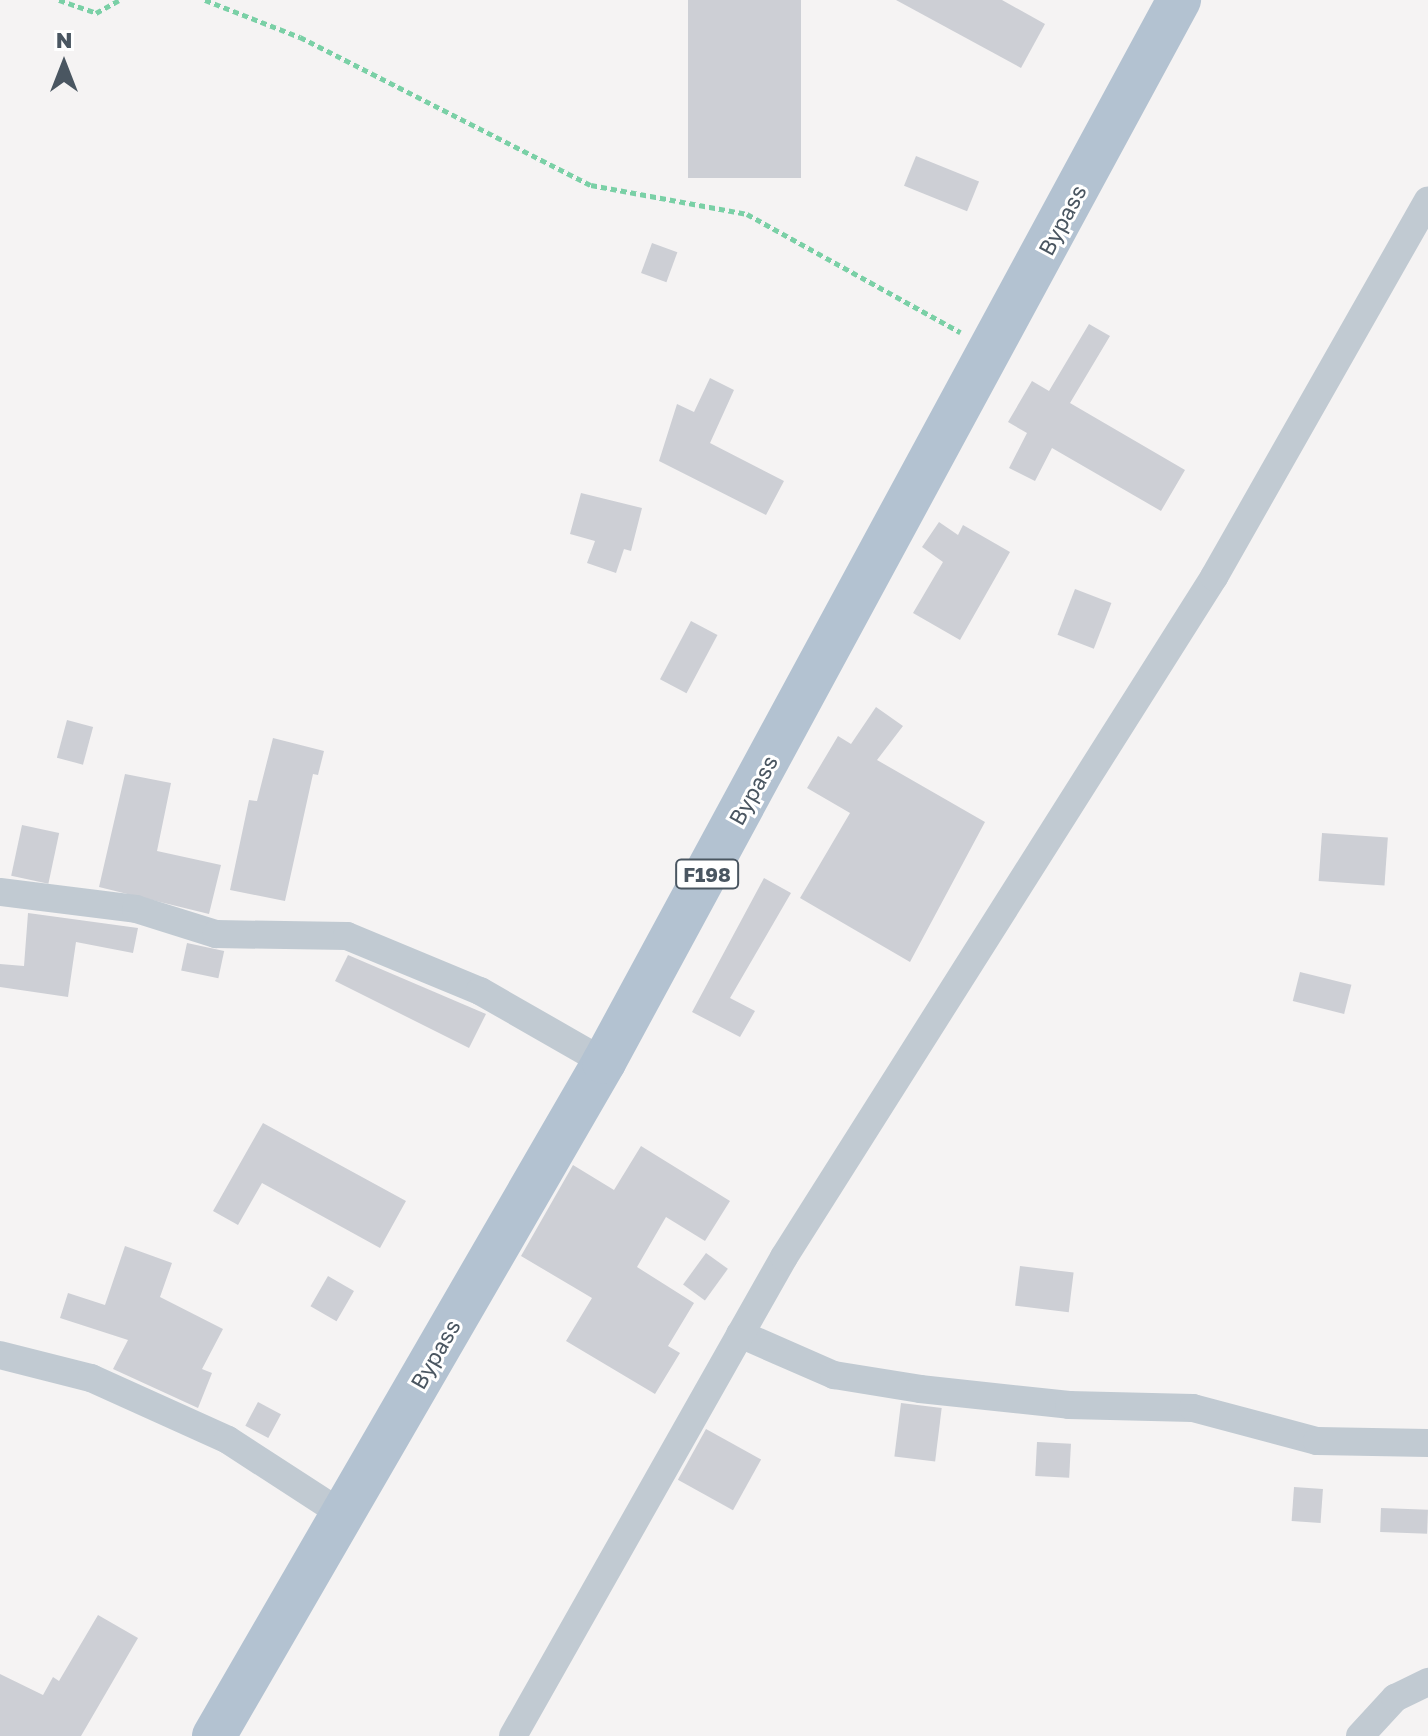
<!DOCTYPE html>
<style>
body{margin:0}
#map{position:relative;width:1428px;height:1736px;overflow:hidden;background:#f5f3f3;font-family:"Golos Text",sans-serif}
div>[style]{position:absolute}
.building>*{inset:0;background:#cdcfd5;transform-origin:0 0}
.path>*{height:5px;margin-top:-2.5px;transform-origin:0;background:repeating-linear-gradient(90deg,#7ad0a6 0 6px,transparent 0 10px)}
.minor>*{height:28px;margin:-14px;padding:0 14px;transform-origin:14px;border-radius:14px;background:#c1cad2}
.primary>*{height:44px;margin:-22px;padding:0 22px;transform-origin:22px;border-radius:22px;background:#b3c2d1}
span{translate:-50% -50%;white-space:nowrap;text-align:center;line-height:1.15;-webkit-text-stroke:6px #fff;paint-order:stroke}
.shield-label span{padding:2px 6px;background:#fff;border:2px solid;border-radius:6px;-webkit-text-stroke-width:0}
.shield-label{font-size:20px;color:#4a5661;font-weight:700}
.street-label{font-size:22px;color:#4a5661}
.north{position:absolute;left:24px;top:24px;width:80px;height:80px;-webkit-text-stroke:6px #fff;paint-order:stroke;rotate:0deg;font-size:22px;font-weight:700;line-height:32px;text-align:center;color:#4a5661}
.north::after{content:'';display:block;margin:auto;width:28px;height:36px;background:#4a5661;clip-path:polygon(50% 0,100% 100%,50% 72%,0 100%)}
</style>
<div id="map">
<div class="building">
<i style="left:688px;top:0;width:113px;height:178px"></i>
<i style="clip-path:polygon(896px 0,1002px 0,1045px 24px,1021px 68px)"></i>
<i style="left:916px;top:156px;width:68px;height:32px;rotate:22deg"></i>
<i style="left:652px;top:243px;width:27px;height:32px;rotate:20deg"></i>
<i style="clip-path:polygon(1089px 324px,1110px 336px,1070px 403px,1185px 470px,1161px 511px,1052px 448px,1035px 481px,1009px 468px,1027px 433px,1008px 422px,1032px 381px,1049px 391px)"></i>
<i style="clip-path:polygon(710px 378px,734px 390px,710px 443px,784px 481px,766px 515px,659px 461px,677px 404px,694px 412px)"></i>
<i style="clip-path:polygon(581px 493px,642px 508px,631px 551px,624px 549px,616px 573px,587px 563px,595px 541px,570px 534px)"></i>
<i style="clip-path:polygon(939px 522px,958px 535px,963px 525px,1010px 552px,960px 640px,913px 613px,943px 562px,922px 547px)"></i>
<i style="left:1075px;top:589px;width:39px;height:49px;rotate:21deg"></i>
<i style="left:691px;top:621px;width:30px;height:66px;rotate:28deg"></i>
<i style="clip-path:polygon(876px 707px,903px 726px,877px 760px,985px 822px,910px 962px,800px 898px,850px 813px,807px 788px,838px 736px,851px 744px)"></i>
<i style="left:67px;top:720px;width:27px;height:39px;rotate:15deg"></i>
<i style="clip-path:polygon(273px 738px,324px 751px,318px 775px,313px 774px,285px 901px,230px 890px,249px 800px,257px 801px)"></i>
<i style="clip-path:polygon(125px 774px,171px 783px,157px 851px,221px 865px,209px 914px,99px 887px)"></i>
<i style="left:22px;top:825px;width:38px;height:52px;rotate:12deg"></i>
<i style="left:1322px;top:833px;width:66px;height:48px;rotate:4deg"></i>
<i style="clip-path:polygon(764px 878px,791px 893px,730px 998px,755px 1011px,740px 1037px,692px 1012px)"></i>
<i style="clip-path:polygon(28px 913px,138px 928px,133px 953px,76px 942px,68px 997px,0 987px,0 964px,24px 966px)"></i>
<i style="left:187px;top:943px;width:38px;height:28px;rotate:12deg"></i>
<i style="clip-path:polygon(348px 955px,486px 1014px,469px 1048px,335px 981px)"></i>
<i style="left:1300px;top:972px;width:53px;height:30px;rotate:14deg"></i>
<i style="clip-path:polygon(263px 1123px,406px 1201px,380px 1248px,262px 1183px,238px 1225px,213px 1211px)"></i>
<i style="clip-path:polygon(641px 1146px,730px 1201px,705px 1241px,666px 1217px,637px 1267px,694px 1303px,668px 1346px,680px 1353px,655px 1394px,566px 1341px,592px 1298px,521px 1256px,573px 1165px,614px 1190px)"></i>
<i style="clip-path:polygon(125px 1246px,172px 1263px,160px 1297px,223px 1329px,202px 1369px,212px 1373px,198px 1408px,113px 1369px,128px 1340px,60px 1318px,68px 1293px,105px 1305px)"></i>
<i style="left:706px;top:1253px;width:27px;height:39px;rotate:36deg"></i>
<i style="left:1020px;top:1266px;width:54px;height:40px;rotate:7deg"></i>
<i style="left:328px;top:1276px;width:30px;height:35px;rotate:30deg"></i>
<i style="left:258px;top:1402px;width:26px;height:27px;rotate:28deg"></i>
<i style="left:901px;top:1403px;width:41px;height:54px;rotate:7deg"></i>
<i style="left:706px;top:1429px;width:63px;height:58px;rotate:29deg"></i>
<i style="left:1037px;top:1442px;width:34px;height:34px;rotate:3deg"></i>
<i style="left:1294px;top:1487px;width:29px;height:34px;rotate:4deg"></i>
<i style="left:1381px;top:1508px;width:47px;height:24px;rotate:2deg"></i>
<i style="clip-path:polygon(98px 1615px,138px 1638px,81px 1736px,0 1736px,0 1674px,43px 1695px,53px 1677px,59px 1681px)"></i>
</div>
<div class="path">
<i style="left:59px;top:0;width:39px;rotate:19deg"></i>
<i style="left:96px;top:13px;width:26px;rotate:-29deg"></i>
<i style="left:205px;top:0;width:102px;rotate:21.3deg"></i>
<i style="left:300px;top:37px;width:326px;rotate:27deg"></i>
<i style="left:591px;top:185px;width:159px;rotate:10.5deg"></i>
<i style="left:747px;top:214px;width:244px;rotate:29deg"></i>
</div>
<div class="minor">
<i style="left:0;top:892px;width:137px;rotate:7.1deg"></i>
<i style="left:136px;top:909px;width:84px;rotate:17.4deg"></i>
<i style="left:216px;top:934px;width:131px;rotate:0.9deg"></i>
<i style="left:347px;top:936px;width:144px;rotate:22.5deg"></i>
<i style="left:480px;top:991px;width:143px;rotate:29.8deg"></i>
<i style="left:740px;top:1334px;width:103px;rotate:23.6deg"></i>
<i style="left:834px;top:1375px;width:87px;rotate:9.2deg"></i>
<i style="left:920px;top:1389px;width:150px;rotate:6.1deg"></i>
<i style="left:1069px;top:1405px;width:124px;rotate:1.4deg"></i>
<i style="left:1193px;top:1408px;width:128px;rotate:14.9deg"></i>
<i style="left:1317px;top:1441px;width:111px;rotate:1deg"></i>
<i style="left:0;top:1355px;width:94px;rotate:14.2deg"></i>
<i style="left:91px;top:1378px;width:150px;rotate:24.3deg"></i>
<i style="left:228px;top:1440px;width:136px;rotate:33deg"></i>
<i style="left:513px;top:1736px;width:550px;rotate:-60.5deg"></i>
<i style="left:784px;top:1257px;width:805px;rotate:-57.69deg"></i>
<i style="left:1214px;top:577px;width:433px;rotate:-60.4deg"></i>
<i style="left:1360px;top:1736px;width:52px;rotate:-47.4deg"></i>
<i style="left:1395px;top:1698px;width:37px;rotate:-26deg"></i>
</div>
<div class="primary">
<i style="left:214px;top:1736px;width:779px;rotate:-59.94deg"></i>
<i style="left:604px;top:1062px;width:1208px;rotate:-61.57deg"></i>
</div>
<div class="shield-label">
<span style="left:707px;top:874px">F198</span>
</div>
<div class="street-label">
<span style="left:1062px;top:220px;rotate:-62deg">Bypass</span>
<span style="left:753px;top:790px;rotate:-61deg">Bypass</span>
<span style="left:435px;top:1354px;rotate:-60deg">Bypass</span>
</div>
<div class="north">N</div>
</div>
